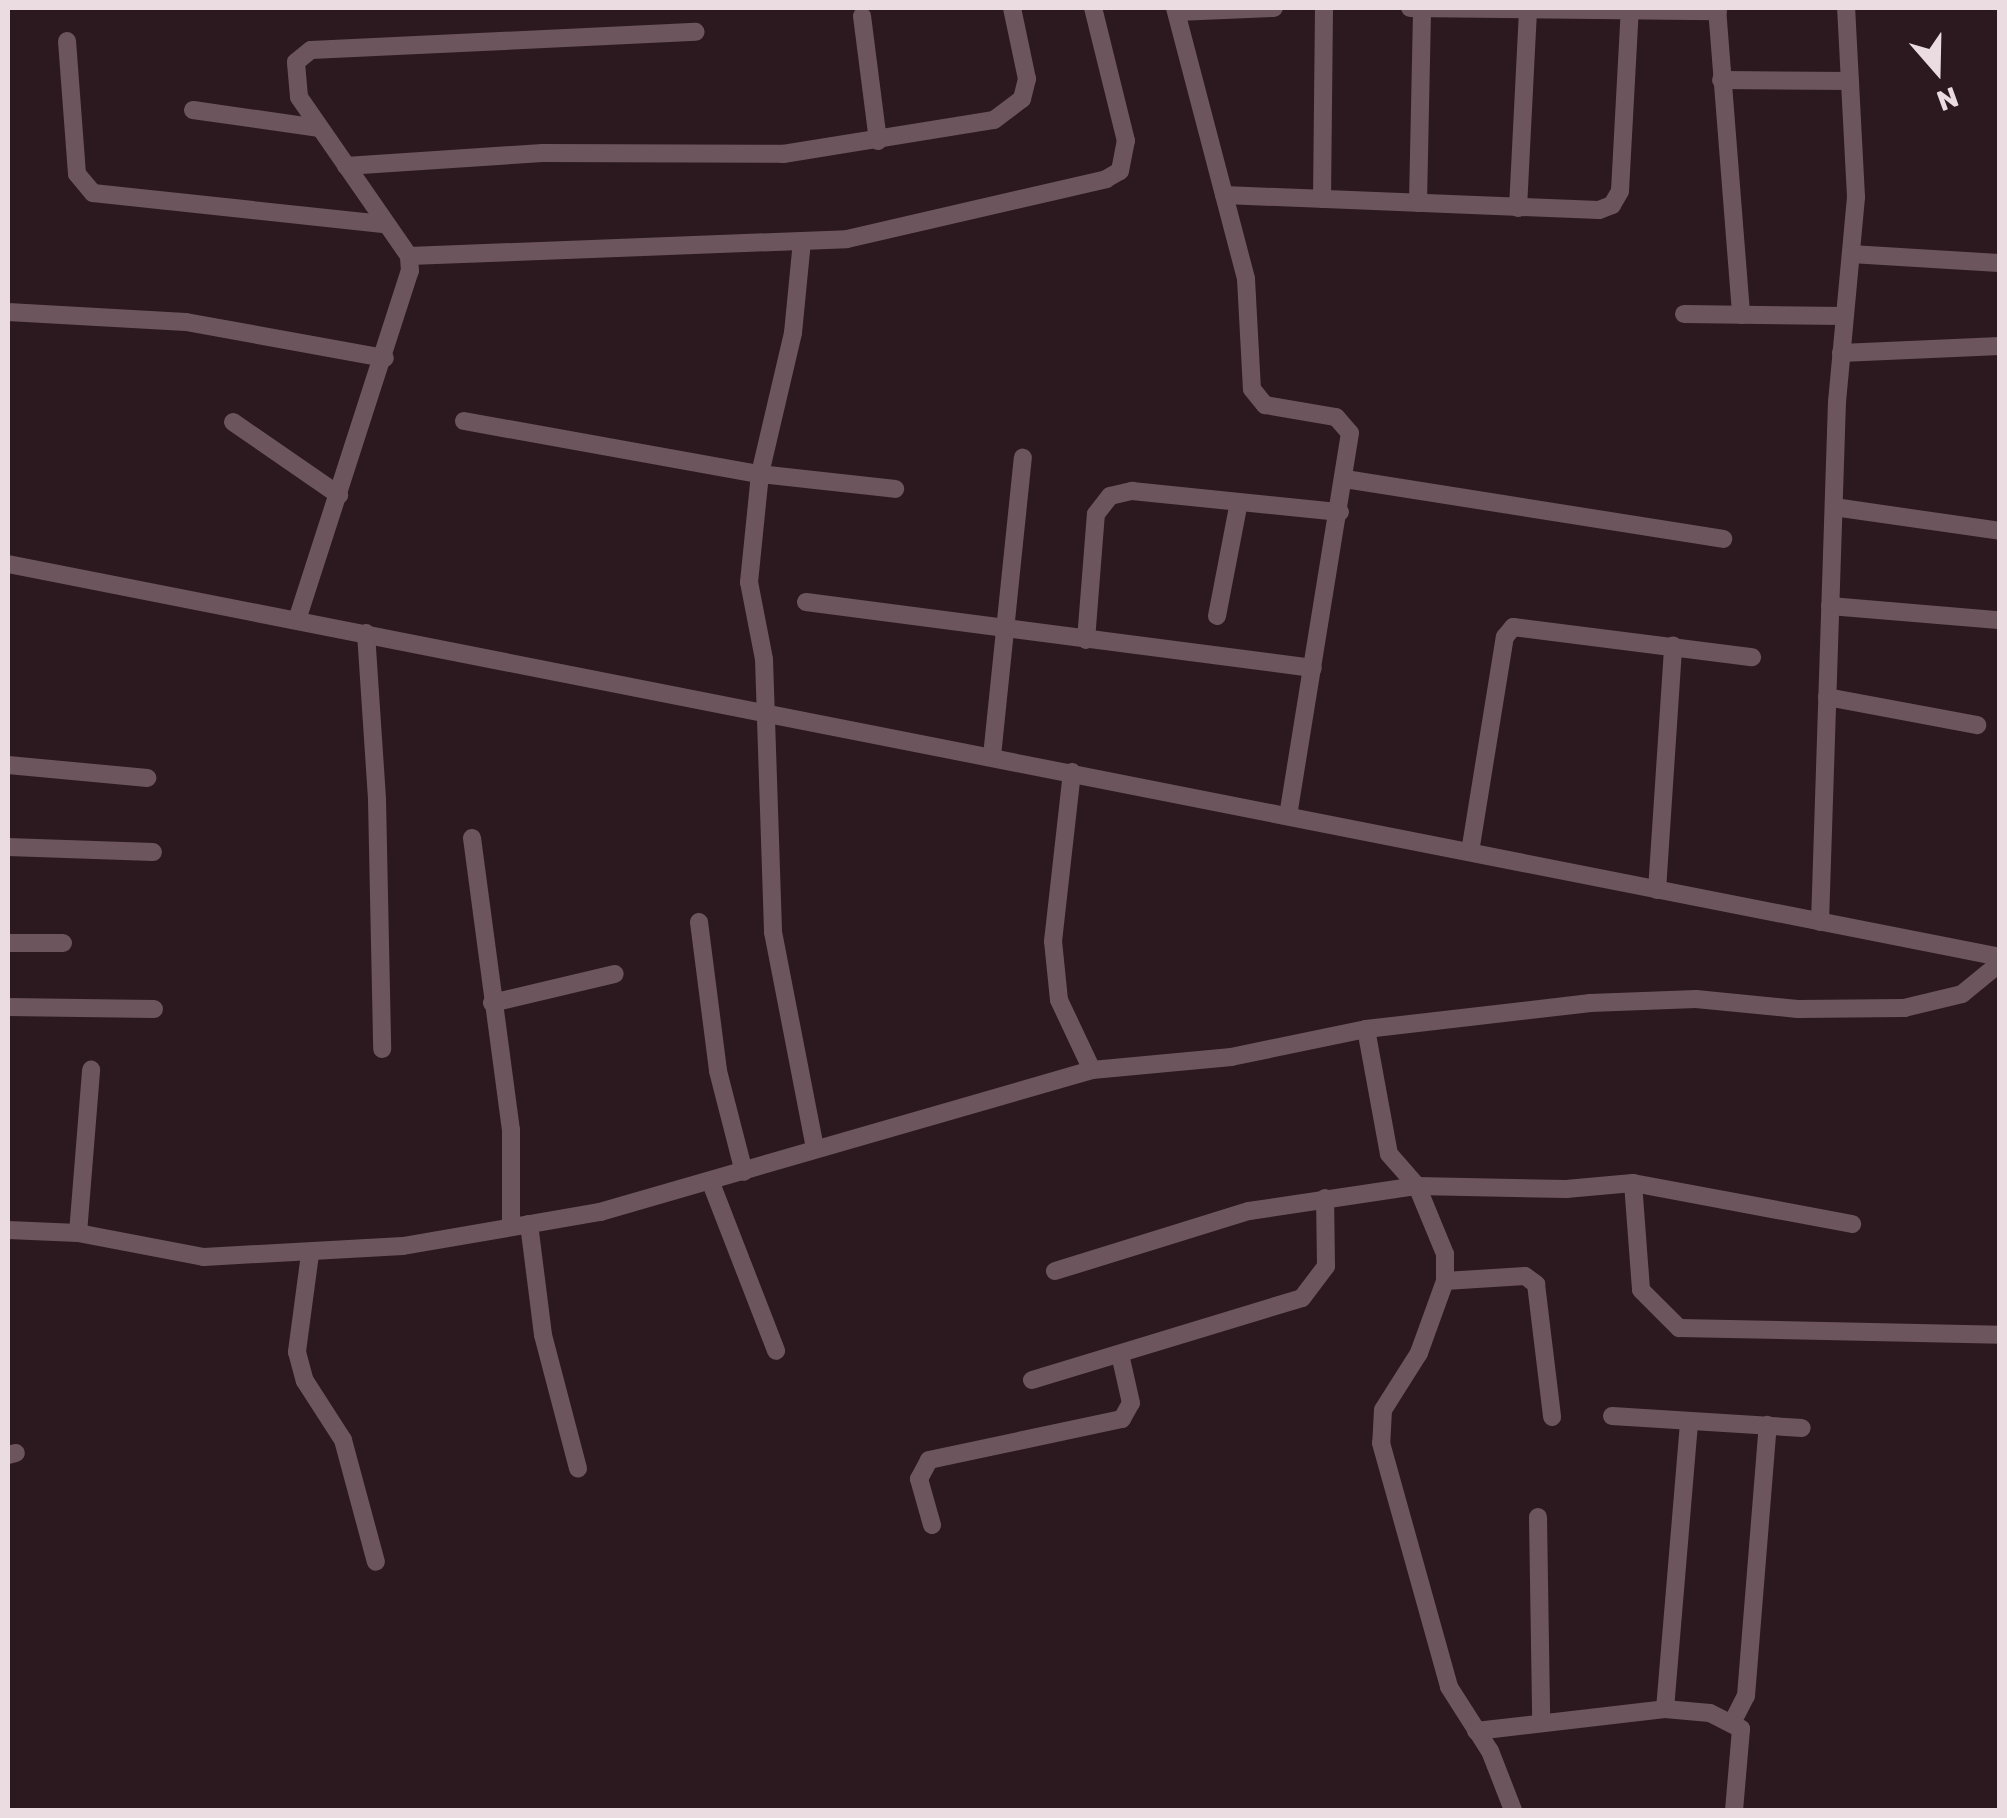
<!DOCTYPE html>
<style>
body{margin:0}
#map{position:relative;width:2007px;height:1818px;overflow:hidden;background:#2c1920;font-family:Rubik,sans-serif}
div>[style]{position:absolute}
.minor>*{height:18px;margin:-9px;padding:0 9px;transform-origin:9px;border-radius:9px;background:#6d555d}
span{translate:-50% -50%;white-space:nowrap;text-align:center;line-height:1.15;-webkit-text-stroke:8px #2c1920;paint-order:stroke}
.frame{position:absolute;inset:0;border:10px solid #eadce0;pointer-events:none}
.north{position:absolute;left:1887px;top:20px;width:100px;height:100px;-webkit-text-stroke:8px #2c1920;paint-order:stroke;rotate:160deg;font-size:28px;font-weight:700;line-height:40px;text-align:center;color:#eadce0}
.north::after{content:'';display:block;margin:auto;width:35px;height:45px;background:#eadce0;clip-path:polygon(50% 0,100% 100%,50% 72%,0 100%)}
</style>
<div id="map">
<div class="minor">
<i style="left:1175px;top:8px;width:280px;rotate:75.3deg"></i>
<i style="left:1246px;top:279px;width:110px;rotate:86.9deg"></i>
<i style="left:1252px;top:389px;width:21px;rotate:51deg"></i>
<i style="left:1265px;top:405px;width:72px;rotate:9.6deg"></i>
<i style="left:1336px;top:417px;width:21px;rotate:49deg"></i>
<i style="left:1350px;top:433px;width:387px;rotate:99.2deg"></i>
<i style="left:1410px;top:8px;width:308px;rotate:0.6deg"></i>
<i style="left:1717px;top:8px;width:308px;rotate:85.5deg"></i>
<i style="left:1177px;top:12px;width:97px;rotate:-2.4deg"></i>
<i style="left:862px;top:16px;width:126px;rotate:82.7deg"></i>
<i style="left:67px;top:41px;width:133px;rotate:85.7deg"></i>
<i style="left:77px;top:174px;width:25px;rotate:50deg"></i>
<i style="left:93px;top:193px;width:294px;rotate:6.1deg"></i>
<i style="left:1721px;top:80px;width:129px;rotate:0.4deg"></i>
<i style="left:193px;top:110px;width:128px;rotate:8.1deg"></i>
<i style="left:346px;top:166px;width:197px;rotate:-3.8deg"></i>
<i style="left:543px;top:153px;width:240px;rotate:0.2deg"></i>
<i style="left:783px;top:154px;width:214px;rotate:-9.2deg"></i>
<i style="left:994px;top:120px;width:35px;rotate:-37deg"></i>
<i style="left:1022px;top:99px;width:21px;rotate:-76deg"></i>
<i style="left:1027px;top:79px;width:73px;rotate:-101.9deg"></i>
<i style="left:1224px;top:195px;width:375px;rotate:2.3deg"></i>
<i style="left:1599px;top:210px;width:14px;rotate:-21deg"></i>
<i style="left:1612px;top:205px;width:16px;rotate:-60deg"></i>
<i style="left:1620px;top:191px;width:183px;rotate:-86.9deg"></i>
<i style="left:1322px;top:199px;width:191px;rotate:-89.4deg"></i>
<i style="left:1418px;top:203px;width:195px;rotate:-88.8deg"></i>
<i style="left:1518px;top:208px;width:200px;rotate:-87.1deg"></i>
<i style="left:802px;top:241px;width:92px;rotate:95.6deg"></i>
<i style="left:793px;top:333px;width:145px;rotate:103.2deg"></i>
<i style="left:760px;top:474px;width:109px;rotate:95.8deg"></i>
<i style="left:749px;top:582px;width:78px;rotate:79deg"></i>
<i style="left:764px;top:659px;width:273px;rotate:88.1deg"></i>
<i style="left:773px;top:932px;width:221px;rotate:79deg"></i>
<i style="left:1851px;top:254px;width:148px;rotate:3.5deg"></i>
<i style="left:409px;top:256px;width:438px;rotate:-2.2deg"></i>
<i style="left:847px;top:239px;width:266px;rotate:-13deg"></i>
<i style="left:1106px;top:179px;width:16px;rotate:-30deg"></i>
<i style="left:1120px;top:171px;width:31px;rotate:-79deg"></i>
<i style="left:1126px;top:141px;width:137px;rotate:-103.9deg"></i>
<i style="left:8px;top:312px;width:178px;rotate:3.2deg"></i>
<i style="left:186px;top:322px;width:202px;rotate:10.3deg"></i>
<i style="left:1684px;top:314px;width:159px;rotate:0.7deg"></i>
<i style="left:1841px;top:353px;width:159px;rotate:-2.5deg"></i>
<i style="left:464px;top:421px;width:301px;rotate:10.2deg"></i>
<i style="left:760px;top:474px;width:136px;rotate:6.3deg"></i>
<i style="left:233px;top:422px;width:129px;rotate:34.6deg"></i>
<i style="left:1345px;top:479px;width:383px;rotate:9deg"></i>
<i style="left:1834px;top:507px;width:168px;rotate:8.2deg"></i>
<i style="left:8px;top:564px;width:2030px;rotate:11.16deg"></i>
<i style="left:806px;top:602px;width:511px;rotate:7.42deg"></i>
<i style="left:1830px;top:606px;width:169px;rotate:4.8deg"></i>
<i style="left:1217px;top:616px;width:116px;rotate:-79.1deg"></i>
<i style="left:297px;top:620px;width:367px;rotate:-72.1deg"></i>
<i style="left:410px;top:271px;width:15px;rotate:-94deg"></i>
<i style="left:409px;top:256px;width:193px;rotate:-124.7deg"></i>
<i style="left:299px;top:97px;width:35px;rotate:-95deg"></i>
<i style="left:296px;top:62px;width:19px;rotate:-39deg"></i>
<i style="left:311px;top:50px;width:385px;rotate:-2.7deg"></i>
<i style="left:366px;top:633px;width:167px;rotate:86.2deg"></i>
<i style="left:377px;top:800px;width:249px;rotate:88.8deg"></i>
<i style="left:1086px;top:640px;width:126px;rotate:-85.5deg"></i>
<i style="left:1096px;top:514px;width:23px;rotate:-52deg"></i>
<i style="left:1110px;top:496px;width:23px;rotate:-13deg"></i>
<i style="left:1132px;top:491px;width:209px;rotate:5.8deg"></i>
<i style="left:1827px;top:697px;width:153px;rotate:10.6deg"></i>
<i style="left:992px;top:756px;width:300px;rotate:-84.1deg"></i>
<i style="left:8px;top:765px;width:140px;rotate:5.3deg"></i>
<i style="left:1072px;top:772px;width:170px;rotate:96.4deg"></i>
<i style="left:1053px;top:941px;width:59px;rotate:84.2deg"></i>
<i style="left:1059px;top:1000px;width:77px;rotate:64.8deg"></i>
<i style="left:472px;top:838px;width:295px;rotate:82.4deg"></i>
<i style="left:511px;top:1130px;width:97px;rotate:90deg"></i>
<i style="left:8px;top:847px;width:145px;rotate:2deg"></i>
<i style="left:1470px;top:852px;width:218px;rotate:-80.8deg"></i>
<i style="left:1505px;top:637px;width:13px;rotate:-51deg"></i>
<i style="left:1513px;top:627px;width:241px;rotate:7.2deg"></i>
<i style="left:1657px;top:890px;width:245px;rotate:-86.2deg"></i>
<i style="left:699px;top:922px;width:150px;rotate:82.7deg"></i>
<i style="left:718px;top:1071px;width:104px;rotate:75.6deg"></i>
<i style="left:1820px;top:922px;width:520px;rotate:-88.13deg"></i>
<i style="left:1837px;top:402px;width:206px;rotate:-84.7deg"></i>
<i style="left:1856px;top:197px;width:189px;rotate:-93deg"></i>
<i style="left:8px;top:943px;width:55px"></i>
<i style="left:492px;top:1003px;width:126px;rotate:-13.3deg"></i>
<i style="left:8px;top:1007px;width:146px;rotate:0.8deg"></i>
<i style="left:1366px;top:1029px;width:127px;rotate:79.6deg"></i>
<i style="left:1389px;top:1154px;width:43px;rotate:48.8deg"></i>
<i style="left:1417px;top:1186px;width:74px;rotate:67.6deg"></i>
<i style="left:1445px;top:1254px;width:27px;rotate:90deg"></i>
<i style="left:1445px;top:1281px;width:77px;rotate:109.9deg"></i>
<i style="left:1419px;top:1353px;width:67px;rotate:122.3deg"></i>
<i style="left:1383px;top:1410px;width:33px;rotate:93deg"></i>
<i style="left:1381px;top:1443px;width:253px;rotate:74.4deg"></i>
<i style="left:1449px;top:1687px;width:76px;rotate:57.4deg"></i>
<i style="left:1490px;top:1751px;width:63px;rotate:68.7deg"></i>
<i style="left:711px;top:1183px;width:180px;rotate:68.8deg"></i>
<i style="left:1633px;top:1183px;width:107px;rotate:85.7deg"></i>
<i style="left:1641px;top:1290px;width:54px;rotate:45deg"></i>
<i style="left:1679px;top:1328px;width:321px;rotate:1.2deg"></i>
<i style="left:529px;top:1224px;width:112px;rotate:82.8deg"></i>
<i style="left:543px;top:1335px;width:138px;rotate:75.3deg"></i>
<i style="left:8px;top:1230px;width:70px;rotate:2.5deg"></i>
<i style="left:78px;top:1233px;width:128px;rotate:10.8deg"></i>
<i style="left:204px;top:1257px;width:199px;rotate:-3.2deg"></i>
<i style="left:403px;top:1246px;width:200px;rotate:-9.8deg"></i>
<i style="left:600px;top:1212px;width:512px;rotate:-16.1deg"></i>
<i style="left:1092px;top:1070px;width:140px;rotate:-5.3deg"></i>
<i style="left:1231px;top:1057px;width:138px;rotate:-11.7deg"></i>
<i style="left:1366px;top:1029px;width:226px;rotate:-6.6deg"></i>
<i style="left:1590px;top:1003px;width:106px;rotate:-2.2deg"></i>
<i style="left:1696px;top:999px;width:102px;rotate:5.6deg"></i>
<i style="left:1798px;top:1009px;width:106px;rotate:-0.5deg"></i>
<i style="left:1904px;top:1008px;width:60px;rotate:-13.6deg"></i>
<i style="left:1962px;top:994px;width:49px;rotate:-39.2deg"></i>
<i style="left:78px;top:1233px;width:164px;rotate:-85.4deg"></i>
<i style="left:310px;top:1254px;width:99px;rotate:97.6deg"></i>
<i style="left:297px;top:1352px;width:30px;rotate:75deg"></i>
<i style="left:305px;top:1381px;width:70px;rotate:57.2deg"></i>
<i style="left:343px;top:1440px;width:126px;rotate:74.9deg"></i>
<i style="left:1055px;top:1271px;width:203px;rotate:-17.2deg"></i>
<i style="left:1249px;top:1211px;width:170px;rotate:-8.5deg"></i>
<i style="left:1417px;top:1186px;width:149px;rotate:1.2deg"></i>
<i style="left:1566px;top:1189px;width:67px;rotate:-5.1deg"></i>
<i style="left:1633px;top:1183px;width:223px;rotate:10.6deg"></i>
<i style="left:1445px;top:1281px;width:80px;rotate:-3.6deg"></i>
<i style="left:1525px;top:1276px;width:14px;rotate:36deg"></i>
<i style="left:1536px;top:1284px;width:134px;rotate:83.1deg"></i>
<i style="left:1032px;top:1380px;width:282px;rotate:-16.9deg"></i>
<i style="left:1302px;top:1298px;width:40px;rotate:-53deg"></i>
<i style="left:1326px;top:1266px;width:68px;rotate:-90.8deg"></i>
<i style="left:1612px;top:1416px;width:190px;rotate:3.6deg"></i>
<i style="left:8px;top:1455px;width:8px;rotate:-14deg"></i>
<i style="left:1538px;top:1517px;width:202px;rotate:89.1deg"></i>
<i style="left:932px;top:1525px;width:48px;rotate:-105.8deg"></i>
<i style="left:919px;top:1479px;width:21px;rotate:-62deg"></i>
<i style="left:929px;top:1460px;width:197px;rotate:-12deg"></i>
<i style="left:1122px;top:1419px;width:18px;rotate:-61deg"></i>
<i style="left:1131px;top:1403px;width:50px;rotate:-102.7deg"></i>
<i style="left:1665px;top:1709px;width:289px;rotate:-85.2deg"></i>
<i style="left:1733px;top:1721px;width:28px;rotate:-63deg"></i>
<i style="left:1746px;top:1696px;width:272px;rotate:-85.4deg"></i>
<i style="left:1476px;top:1731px;width:190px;rotate:-6.6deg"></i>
<i style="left:1665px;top:1709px;width:45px;rotate:5.1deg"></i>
<i style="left:1710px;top:1713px;width:35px;rotate:27deg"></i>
<i style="left:1741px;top:1729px;width:81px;rotate:94.9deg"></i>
</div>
<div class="frame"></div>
<div class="north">N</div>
</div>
